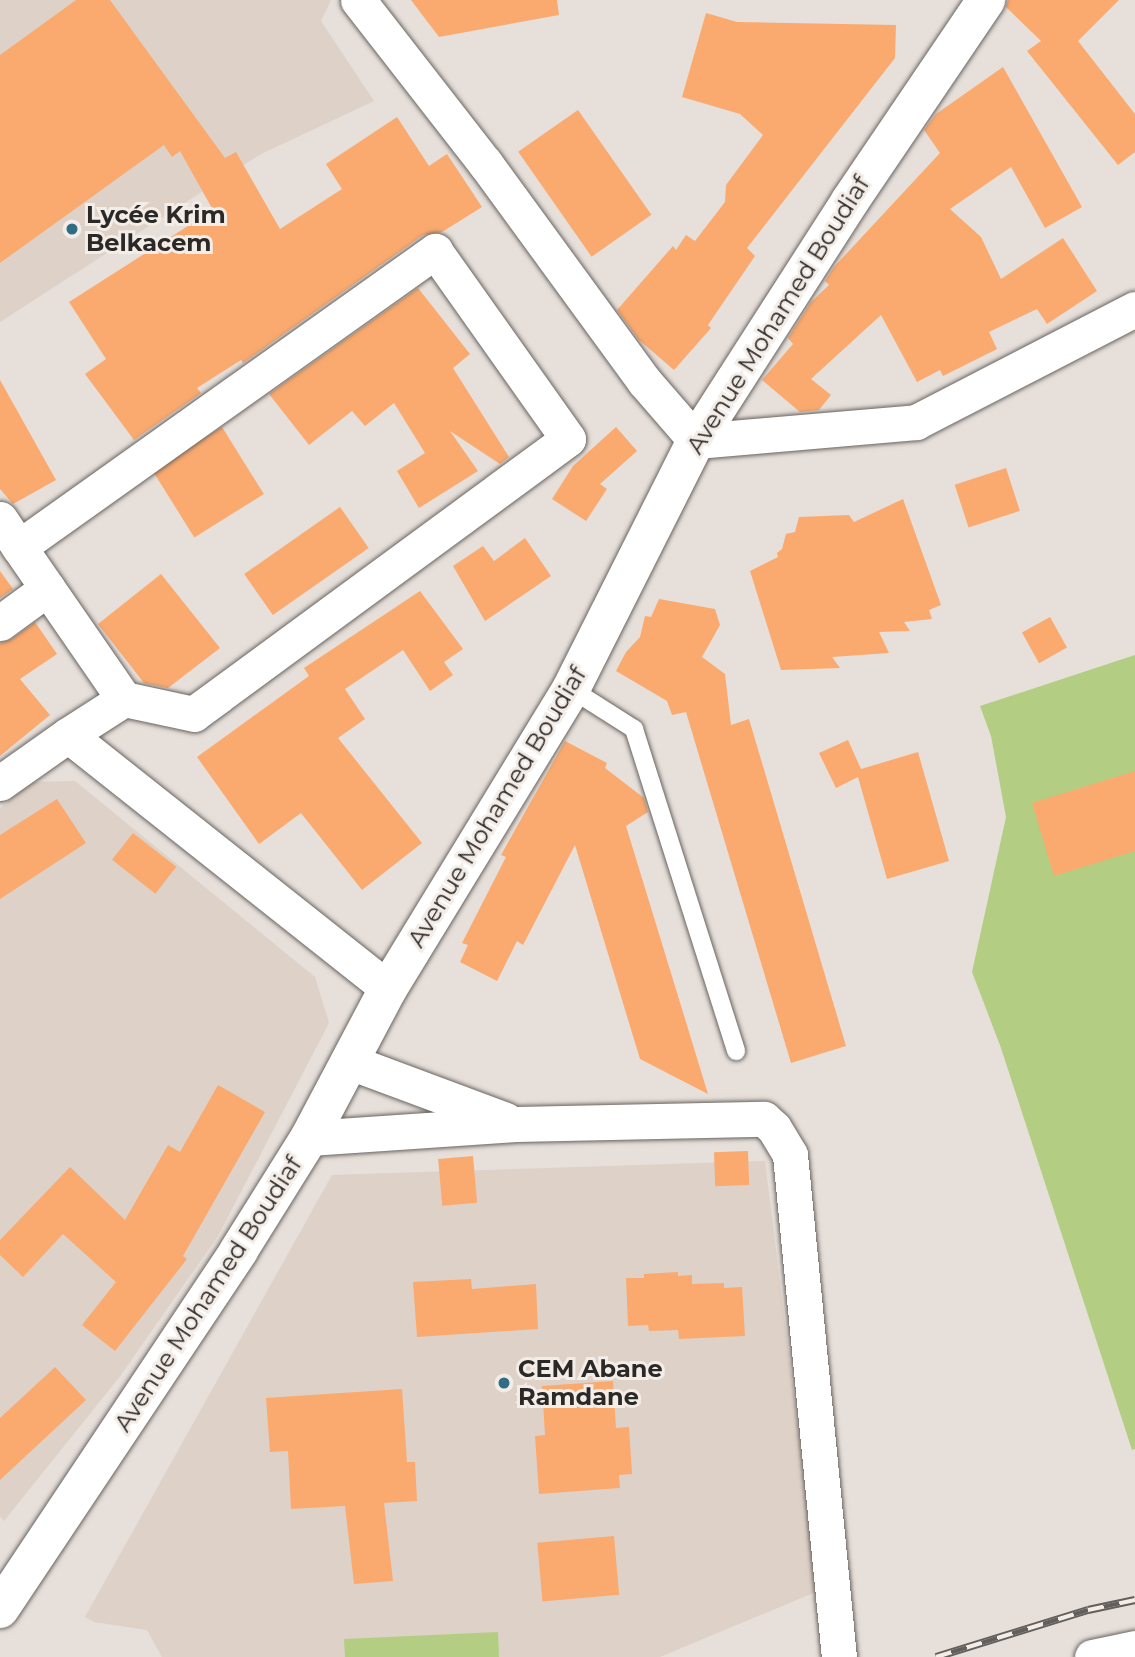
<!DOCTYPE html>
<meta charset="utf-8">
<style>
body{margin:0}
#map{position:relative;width:1135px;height:1657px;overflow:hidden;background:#e6dfda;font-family:Montserrat,sans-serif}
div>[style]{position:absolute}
.built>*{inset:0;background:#ded1c8}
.green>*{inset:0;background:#b3ce82}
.building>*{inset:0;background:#faaa6f;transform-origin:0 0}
.roads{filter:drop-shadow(0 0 2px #6a6460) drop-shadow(0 0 2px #6a6460)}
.lane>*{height:18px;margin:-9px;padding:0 9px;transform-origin:9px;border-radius:9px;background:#fff}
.street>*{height:35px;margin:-17.5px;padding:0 17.5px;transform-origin:17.5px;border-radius:17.5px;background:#fff}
.secondary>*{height:38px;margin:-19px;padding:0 19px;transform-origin:19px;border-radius:19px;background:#fff}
.rail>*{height:8px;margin-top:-4px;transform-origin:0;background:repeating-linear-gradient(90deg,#f3ece7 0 16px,#625f5c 0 32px);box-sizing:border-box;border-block:2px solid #625f5c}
.dots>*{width:19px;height:19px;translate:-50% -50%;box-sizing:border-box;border:4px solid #f3ece7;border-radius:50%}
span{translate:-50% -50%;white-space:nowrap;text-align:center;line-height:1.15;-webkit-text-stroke:6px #f3ece7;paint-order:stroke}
.poi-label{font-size:24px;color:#2b2927;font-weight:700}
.left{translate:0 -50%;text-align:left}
.street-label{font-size:24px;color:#2b2927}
</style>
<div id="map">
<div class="built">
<i style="clip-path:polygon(0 0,331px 0,321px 21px,374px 101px,259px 155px,0 322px)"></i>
<i style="clip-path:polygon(75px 781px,315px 977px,329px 1023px,218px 1236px,121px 1375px,4px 1521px,0 1516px,0 808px,31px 782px)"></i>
<i style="clip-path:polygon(765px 1161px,818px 1591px,660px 1657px,162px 1657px,147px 1630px,94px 1622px,85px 1617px,332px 1175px)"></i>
</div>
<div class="green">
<i style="clip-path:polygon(1135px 655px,1135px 1449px,1132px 1450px,1001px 1048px,972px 972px,1006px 817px,991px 736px,980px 706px)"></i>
<i style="clip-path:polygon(498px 1632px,499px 1657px,345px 1657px,344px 1639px)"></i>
</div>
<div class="building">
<i style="clip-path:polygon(76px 0,110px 0,225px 158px,236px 152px,280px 229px,342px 189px,326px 164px,397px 117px,429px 166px,447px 154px,482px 207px,442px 232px,423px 235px,243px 363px,241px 360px,197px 388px,201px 393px,134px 440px,85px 374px,106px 359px,69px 302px,213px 210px,180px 151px,172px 157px,164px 145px,0 263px,0 55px)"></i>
<i style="clip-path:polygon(411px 0,557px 0,559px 15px,439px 37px)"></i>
<i style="clip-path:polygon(1008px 0,1119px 0,1078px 41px,1135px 114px,1135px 152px,1118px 165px,1027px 51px,1041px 41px,1006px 7px)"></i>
<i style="clip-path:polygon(706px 13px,737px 22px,896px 25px,895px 58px,747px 248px,755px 256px,708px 325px,711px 328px,674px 370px,639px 340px,617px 310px,673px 246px,676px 250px,686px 235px,695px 241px,725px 202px,726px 185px,763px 135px,740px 114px,682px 97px)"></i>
<i style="clip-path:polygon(1003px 67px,1082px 207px,1045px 228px,1011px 167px,950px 209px,981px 237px,1001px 279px,1063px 238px,1097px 291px,1047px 324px,1037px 309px,989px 332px,997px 349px,943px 376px,940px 370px,917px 382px,881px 315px,811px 379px,831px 395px,819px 410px,800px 412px,762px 380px,793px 344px,788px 338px,811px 302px,829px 285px,825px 281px,834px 267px,940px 153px,924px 130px,936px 114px)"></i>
<i style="left:578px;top:110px;width:128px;height:73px;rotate:55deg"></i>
<i style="clip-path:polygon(418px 288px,470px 354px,453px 368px,509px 457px,500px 464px,450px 431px,478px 471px,419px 508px,397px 471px,425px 453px,394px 403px,365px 426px,352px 411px,309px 445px,269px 394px)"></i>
<i style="clip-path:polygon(0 380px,56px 480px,13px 504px,0 489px)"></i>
<i style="left:222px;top:427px;width:79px;height:82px;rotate:58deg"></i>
<i style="clip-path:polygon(616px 427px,637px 451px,600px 484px,607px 489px,586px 521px,552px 499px,573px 466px)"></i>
<i style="left:1006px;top:468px;width:45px;height:54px;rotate:72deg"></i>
<i style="clip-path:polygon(903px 499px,941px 605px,929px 610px,932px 619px,904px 622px,910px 631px,879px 632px,889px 653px,832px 657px,840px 668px,781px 670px,750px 571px,778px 557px,777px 553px,782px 549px,786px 534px,795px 532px,799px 517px,849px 515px,854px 522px)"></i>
<i style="left:340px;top:507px;width:50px;height:117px;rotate:55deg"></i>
<i style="clip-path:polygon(525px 538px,551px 576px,485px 621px,453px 566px,483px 546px,494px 561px)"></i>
<i style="clip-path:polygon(0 571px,13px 589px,0 598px)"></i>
<i style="clip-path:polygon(161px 574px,220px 648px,168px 688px,144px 683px,98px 624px)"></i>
<i style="clip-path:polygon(420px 591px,463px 649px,444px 662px,453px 675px,430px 691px,403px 650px,345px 689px,365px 719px,338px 738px,422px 843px,362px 890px,301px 813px,259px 844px,197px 757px,309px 676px,304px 668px)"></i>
<i style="clip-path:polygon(659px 599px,715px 609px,720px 625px,702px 657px,725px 674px,731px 725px,749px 719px,846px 1046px,791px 1063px,686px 712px,672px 715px,667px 701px,616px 671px,626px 652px,640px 637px,645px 616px,651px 617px)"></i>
<i style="left:1050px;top:617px;width:35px;height:32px;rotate:61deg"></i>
<i style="clip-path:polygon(35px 622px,57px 654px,20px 679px,50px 715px,0 756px,0 643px,12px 639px)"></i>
<i style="clip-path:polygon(848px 740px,861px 769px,918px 752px,949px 861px,887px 879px,858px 777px,836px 788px,819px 753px)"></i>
<i style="clip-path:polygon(565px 741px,607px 763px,605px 768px,644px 798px,648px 812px,626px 826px,708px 1094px,640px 1059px,575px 845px,523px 945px,517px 941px,497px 981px,460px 962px,468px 945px,462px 943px,506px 857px,501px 855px)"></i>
<i style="clip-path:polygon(1135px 771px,1135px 851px,1054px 876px,1032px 803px)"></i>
<i style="clip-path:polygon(57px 799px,86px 843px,0 899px,0 835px)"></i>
<i style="left:133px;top:833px;width:55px;height:34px;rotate:38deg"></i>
<i style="clip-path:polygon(218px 1085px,265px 1112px,183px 1256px,187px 1259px,115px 1351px,82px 1325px,116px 1282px,63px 1234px,23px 1277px,0 1255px,0 1240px,70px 1167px,125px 1220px,168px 1145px,180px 1152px)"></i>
<i style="left:748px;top:1151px;width:34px;height:34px;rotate:88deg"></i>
<i style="left:473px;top:1156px;width:47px;height:35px;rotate:85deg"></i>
<i style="clip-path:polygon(678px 1272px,678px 1276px,692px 1275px,692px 1284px,724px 1283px,724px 1288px,742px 1287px,745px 1336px,679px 1339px,678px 1330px,649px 1331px,648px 1325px,628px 1326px,626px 1278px,644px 1278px,644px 1274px)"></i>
<i style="clip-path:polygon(471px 1279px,472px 1289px,536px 1284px,538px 1329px,417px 1337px,413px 1282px)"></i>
<i style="clip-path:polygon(55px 1367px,86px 1400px,0 1480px,0 1418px)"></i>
<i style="clip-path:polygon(613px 1381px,616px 1428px,629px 1427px,632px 1474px,619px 1475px,620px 1488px,539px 1494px,535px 1436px,545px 1435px,542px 1386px)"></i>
<i style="clip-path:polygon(402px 1389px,407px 1462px,415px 1462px,417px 1501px,384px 1503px,393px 1581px,354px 1584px,345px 1506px,291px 1509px,288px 1451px,270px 1452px,266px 1398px)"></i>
<i style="left:614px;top:1536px;width:59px;height:77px;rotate:85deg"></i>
</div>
<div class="roads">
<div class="lane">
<i style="left:571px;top:689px;width:75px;rotate:32.4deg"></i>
<i style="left:634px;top:729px;width:338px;rotate:72.4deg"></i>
</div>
<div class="street">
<i style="left:358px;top:0;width:207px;rotate:52.1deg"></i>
<i style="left:485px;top:163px;width:270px;rotate:53.9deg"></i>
<i style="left:644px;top:381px;width:79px;rotate:49.1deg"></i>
<i style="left:696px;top:441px;width:221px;rotate:-4.9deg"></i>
<i style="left:916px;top:422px;width:246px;rotate:-27.3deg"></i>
<i style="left:0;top:519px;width:34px;rotate:56deg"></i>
<i style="left:19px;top:547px;width:511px;rotate:-35.43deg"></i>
<i style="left:435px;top:251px;width:230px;rotate:54.7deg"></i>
<i style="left:568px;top:439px;width:464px;rotate:143.7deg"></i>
<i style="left:194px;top:714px;width:72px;rotate:-167.9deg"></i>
<i style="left:124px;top:699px;width:67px;rotate:147.3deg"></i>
<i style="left:19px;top:547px;width:185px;rotate:55.4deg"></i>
<i style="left:0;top:623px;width:59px;rotate:-36.1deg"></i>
<i style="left:0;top:783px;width:83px;rotate:-35.2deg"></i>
<i style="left:68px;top:735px;width:409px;rotate:38.4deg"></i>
<i style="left:350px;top:1062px;width:166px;rotate:20.4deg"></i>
<i style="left:309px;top:1138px;width:207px;rotate:-3.9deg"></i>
<i style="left:516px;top:1124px;width:248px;rotate:-1.2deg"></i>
<i style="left:764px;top:1119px;width:13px;rotate:42deg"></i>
<i style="left:774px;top:1128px;width:31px;rotate:59deg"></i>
<i style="left:790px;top:1155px;width:504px;rotate:84.43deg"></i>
<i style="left:1092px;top:1657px;width:44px;rotate:-11.8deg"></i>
</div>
<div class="secondary">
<i style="left:0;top:1609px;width:431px;rotate:-56.3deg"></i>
<i style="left:239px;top:1250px;width:132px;rotate:-58deg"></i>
<i style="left:309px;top:1138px;width:169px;rotate:-62.1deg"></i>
<i style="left:388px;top:989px;width:351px;rotate:-58.6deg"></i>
<i style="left:571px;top:689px;width:278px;rotate:-63.3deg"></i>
<i style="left:696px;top:441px;width:285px;rotate:-57.3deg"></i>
<i style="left:850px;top:201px;width:243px;rotate:-55.9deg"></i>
</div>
</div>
<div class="rail">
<i style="left:936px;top:1657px;width:159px;rotate:-17.2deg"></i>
<i style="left:1088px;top:1610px;width:48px;rotate:-12deg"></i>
</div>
<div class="dots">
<i style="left:72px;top:229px;background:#306d84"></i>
<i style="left:504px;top:1383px;background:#306d84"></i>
</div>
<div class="poi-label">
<span class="left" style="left:86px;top:229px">Lycée Krim<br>Belkacem</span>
<span class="left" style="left:518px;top:1383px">CEM Abane<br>Ramdane</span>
</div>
<div class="street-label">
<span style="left:778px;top:315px;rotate:-58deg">Avenue Mohamed Boudiaf</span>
<span style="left:497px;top:807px;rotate:-59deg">Avenue Mohamed Boudiaf</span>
<span style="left:208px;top:1294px;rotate:-57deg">Avenue Mohamed Boudiaf</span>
</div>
</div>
